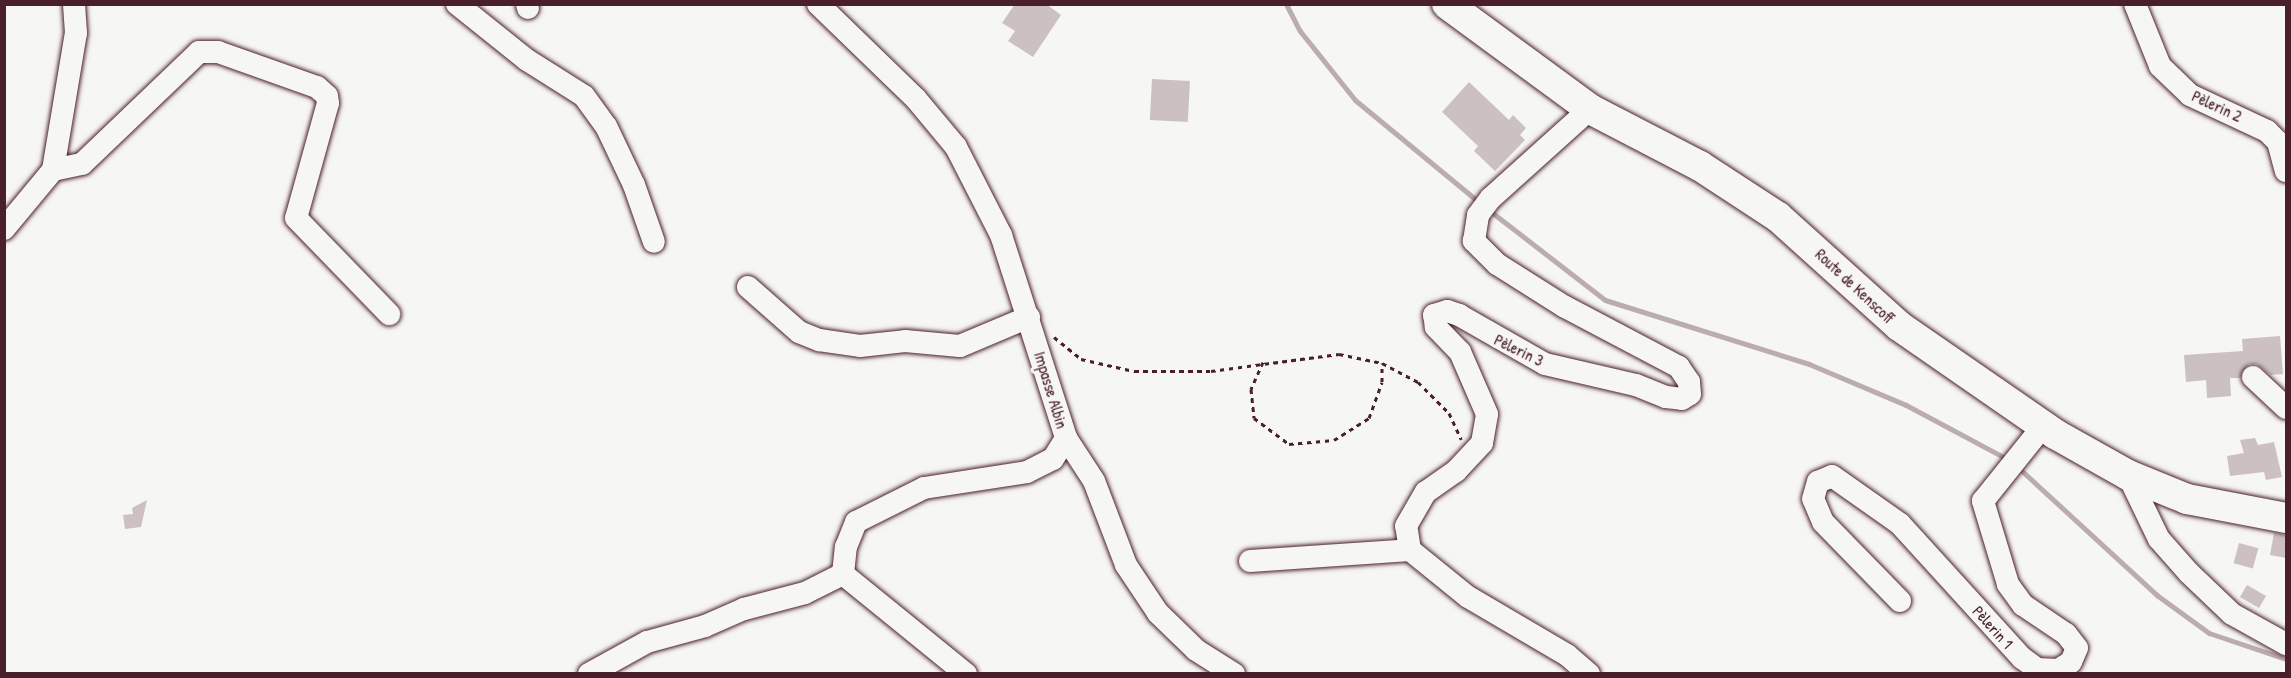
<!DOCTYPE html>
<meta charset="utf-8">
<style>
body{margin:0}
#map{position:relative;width:2291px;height:678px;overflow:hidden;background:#f6f6f2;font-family:"Patrick Hand",sans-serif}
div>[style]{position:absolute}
.stream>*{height:5px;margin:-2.5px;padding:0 2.5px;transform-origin:2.5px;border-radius:2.5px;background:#bbadae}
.building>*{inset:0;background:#ccc1c0;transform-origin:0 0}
.path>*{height:3px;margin-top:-1.5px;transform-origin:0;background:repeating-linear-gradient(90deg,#4a1f2b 0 4.5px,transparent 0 9px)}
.roads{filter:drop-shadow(0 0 2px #4a1f2b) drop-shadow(0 0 2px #4a1f2b)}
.minor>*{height:22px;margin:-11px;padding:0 11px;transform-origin:11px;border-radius:11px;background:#f6f6f2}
.major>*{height:30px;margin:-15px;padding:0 15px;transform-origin:15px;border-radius:15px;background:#f6f6f2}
span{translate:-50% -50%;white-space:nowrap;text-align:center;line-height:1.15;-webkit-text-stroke:6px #f6f6f2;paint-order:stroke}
.street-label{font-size:16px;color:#4a1f2b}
.frame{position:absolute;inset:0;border:6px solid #4a1f2b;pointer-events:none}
</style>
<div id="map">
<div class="stream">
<i style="left:1286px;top:4px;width:30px;rotate:63deg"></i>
<i style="left:1300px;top:31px;width:88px;rotate:51.4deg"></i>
<i style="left:1355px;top:100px;width:162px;rotate:39.5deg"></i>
<i style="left:1490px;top:211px;width:145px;rotate:37.7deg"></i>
<i style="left:1605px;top:300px;width:214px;rotate:17.4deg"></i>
<i style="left:1809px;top:364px;width:105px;rotate:22.9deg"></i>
<i style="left:1906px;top:405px;width:117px;rotate:28.1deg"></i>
<i style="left:2023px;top:472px;width:183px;rotate:42.6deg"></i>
<i style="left:2158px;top:596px;width:63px;rotate:36deg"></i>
<i style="left:2209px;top:633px;width:81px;rotate:18.7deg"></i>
</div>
<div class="building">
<i style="clip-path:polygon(1015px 4px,1046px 4px,1061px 15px,1033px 57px,1008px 41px,1015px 31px,1002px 23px)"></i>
<i style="left:1152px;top:79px;width:38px;height:41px;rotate:3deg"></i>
<i style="clip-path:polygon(1469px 82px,1509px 120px,1513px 115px,1526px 128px,1520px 135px,1525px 140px,1495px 171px,1474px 151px,1478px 146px,1442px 112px)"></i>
<i style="clip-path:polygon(2280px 336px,2283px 374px,2271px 375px,2257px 364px,2249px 364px,2240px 378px,2230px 378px,2231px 396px,2207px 398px,2206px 380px,2186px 382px,2184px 355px,2243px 351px,2242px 339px)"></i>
<i style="clip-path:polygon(2255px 438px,2258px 445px,2274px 442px,2282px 477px,2266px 480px,2264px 472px,2230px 476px,2227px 456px,2244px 453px,2240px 440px)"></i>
<i style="clip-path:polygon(147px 500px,141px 527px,125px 529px,123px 515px,133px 514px,132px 508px)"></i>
<i style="clip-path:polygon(2274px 533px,2286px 535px,2286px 558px,2270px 555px)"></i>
<i style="left:2239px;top:543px;width:20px;height:21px;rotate:15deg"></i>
<i style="left:2247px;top:585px;width:22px;height:14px;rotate:30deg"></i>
</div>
<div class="path">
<i style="left:1054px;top:337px;width:35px;rotate:39deg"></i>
<i style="left:1081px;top:359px;width:54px;rotate:12.8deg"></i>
<i style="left:1134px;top:371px;width:77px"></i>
<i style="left:1211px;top:371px;width:129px;rotate:-7.6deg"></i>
<i style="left:1339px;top:354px;width:44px;rotate:11.8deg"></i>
<i style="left:1382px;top:363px;width:41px;rotate:27.8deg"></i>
<i style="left:1418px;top:382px;width:44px;rotate:45deg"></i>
<i style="left:1449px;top:413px;width:29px;rotate:65deg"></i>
<i style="left:1263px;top:362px;width:30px;rotate:114deg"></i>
<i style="left:1251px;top:389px;width:29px;rotate:84deg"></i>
<i style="left:1254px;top:418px;width:44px;rotate:36.6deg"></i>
<i style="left:1289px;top:444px;width:45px;rotate:-5.1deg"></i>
<i style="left:1334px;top:440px;width:41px;rotate:-32.2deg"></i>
<i style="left:1369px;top:418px;width:38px;rotate:-70deg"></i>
<i style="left:1382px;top:382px;width:19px;rotate:-90deg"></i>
</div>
<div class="roads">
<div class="minor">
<i style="left:457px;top:4px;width:90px;rotate:38.7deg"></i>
<i style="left:527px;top:60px;width:67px;rotate:32.3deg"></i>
<i style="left:584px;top:96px;width:37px;rotate:54deg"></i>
<i style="left:606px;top:126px;width:65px;rotate:64.6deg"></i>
<i style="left:634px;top:185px;width:60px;rotate:70.7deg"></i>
<i style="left:527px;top:4px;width:4px;rotate:76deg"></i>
<i style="left:818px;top:4px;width:136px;rotate:44.1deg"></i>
<i style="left:916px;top:99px;width:62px;rotate:50.2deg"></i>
<i style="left:956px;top:147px;width:99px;rotate:62.9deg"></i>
<i style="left:1001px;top:235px;width:213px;rotate:72.2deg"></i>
<i style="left:1066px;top:438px;width:51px;rotate:56.9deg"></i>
<i style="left:1094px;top:481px;width:90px;rotate:69.1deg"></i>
<i style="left:1126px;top:565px;width:58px;rotate:56.3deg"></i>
<i style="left:1158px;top:613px;width:53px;rotate:44.2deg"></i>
<i style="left:1196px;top:650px;width:45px;rotate:32.3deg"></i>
<i style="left:2135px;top:4px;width:67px;rotate:68deg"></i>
<i style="left:2160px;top:66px;width:42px;rotate:44deg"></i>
<i style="left:2190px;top:95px;width:85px;rotate:25.1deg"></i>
<i style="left:2267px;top:131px;width:16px;rotate:45deg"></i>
<i style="left:2278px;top:142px;width:30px;rotate:75deg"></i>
<i style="left:53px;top:170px;width:30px;rotate:-12deg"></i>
<i style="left:82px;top:164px;width:162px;rotate:-43.7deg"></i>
<i style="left:199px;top:52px;width:19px"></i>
<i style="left:218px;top:52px;width:105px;rotate:19.5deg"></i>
<i style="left:317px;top:87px;width:13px;rotate:42deg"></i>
<i style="left:327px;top:96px;width:7px;rotate:82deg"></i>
<i style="left:328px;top:103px;width:119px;rotate:105.5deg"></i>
<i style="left:296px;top:218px;width:134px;rotate:45.9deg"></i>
<i style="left:4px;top:229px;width:77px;rotate:-50.3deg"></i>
<i style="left:53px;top:170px;width:139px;rotate:-80.5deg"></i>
<i style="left:76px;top:33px;width:29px;rotate:-94deg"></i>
<i style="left:748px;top:287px;width:68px;rotate:41.4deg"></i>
<i style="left:799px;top:332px;width:22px;rotate:22deg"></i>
<i style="left:819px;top:340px;width:41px;rotate:8.3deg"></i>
<i style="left:860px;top:346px;width:45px;rotate:-6.3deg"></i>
<i style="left:905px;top:341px;width:55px;rotate:5.2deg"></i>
<i style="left:960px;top:346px;width:75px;rotate:-22.8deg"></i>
<i style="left:2253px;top:377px;width:45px;rotate:43.2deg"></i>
<i style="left:2128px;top:475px;width:71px;rotate:64.2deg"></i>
<i style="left:2159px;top:539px;width:45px;rotate:48.6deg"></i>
<i style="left:2189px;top:573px;width:59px;rotate:43.6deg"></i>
<i style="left:2232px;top:614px;width:62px;rotate:29.1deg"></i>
<i style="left:1250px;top:561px;width:160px;rotate:-3.9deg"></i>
<i style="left:1900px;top:601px;width:110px;rotate:-134.3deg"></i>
<i style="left:1823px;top:522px;width:25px;rotate:-113deg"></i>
<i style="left:1813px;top:499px;width:18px;rotate:-74deg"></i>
<i style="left:1818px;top:482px;width:15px;rotate:-23deg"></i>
<i style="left:1832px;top:476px;width:83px;rotate:35.2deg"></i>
<i style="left:1900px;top:524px;width:181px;rotate:47.7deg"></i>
<i style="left:2022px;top:658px;width:19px;rotate:36deg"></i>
<i style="left:2037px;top:669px;width:21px;rotate:3deg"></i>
<i style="left:2058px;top:670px;width:15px;rotate:-32deg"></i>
<i style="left:2071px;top:662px;width:15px;rotate:-67deg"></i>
<i style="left:2077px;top:648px;width:18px;rotate:-128deg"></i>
<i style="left:2066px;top:634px;width:52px;rotate:-146deg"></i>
<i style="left:2023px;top:605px;width:26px;rotate:-126deg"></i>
<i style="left:2008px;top:584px;width:87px;rotate:-106.8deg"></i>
<i style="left:1983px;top:501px;width:96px;rotate:-51.3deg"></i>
<i style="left:589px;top:674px;width:66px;rotate:-28.9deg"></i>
<i style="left:647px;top:642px;width:60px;rotate:-15.4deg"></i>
<i style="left:705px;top:626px;width:43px;rotate:-23.6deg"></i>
<i style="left:744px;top:609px;width:63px;rotate:-14.7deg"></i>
<i style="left:805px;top:593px;width:42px;rotate:-26.6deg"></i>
<i style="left:966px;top:674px;width:159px;rotate:-140.9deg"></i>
<i style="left:843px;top:574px;width:27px;rotate:-84deg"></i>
<i style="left:846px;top:547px;width:27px;rotate:-68deg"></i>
<i style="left:856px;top:522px;width:76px;rotate:-26.6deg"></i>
<i style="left:924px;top:488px;width:104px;rotate:-8.8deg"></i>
<i style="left:1027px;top:472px;width:29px;rotate:-27deg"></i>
<i style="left:1053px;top:459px;width:25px;rotate:-58deg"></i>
<i style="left:1589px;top:674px;width:29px;rotate:-139deg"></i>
<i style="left:1567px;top:655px;width:115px;rotate:-149.6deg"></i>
<i style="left:1468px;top:597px;width:75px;rotate:-141deg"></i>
<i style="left:1410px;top:550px;width:24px;rotate:-99deg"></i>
<i style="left:1406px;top:526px;width:39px;rotate:-60deg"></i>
<i style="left:1426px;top:492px;width:37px;rotate:-35deg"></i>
<i style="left:1456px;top:471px;width:38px;rotate:-47deg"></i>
<i style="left:1482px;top:443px;width:29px;rotate:-80deg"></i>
<i style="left:1487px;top:414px;width:68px;rotate:-113.5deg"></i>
<i style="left:1460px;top:352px;width:35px;rotate:-134deg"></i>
<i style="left:1436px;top:327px;width:12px;rotate:-99deg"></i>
<i style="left:1434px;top:315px;width:14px;rotate:-17deg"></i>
<i style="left:1447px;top:311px;width:13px;rotate:18deg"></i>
<i style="left:1459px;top:315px;width:99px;rotate:29.7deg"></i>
<i style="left:1545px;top:364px;width:93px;rotate:13deg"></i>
<i style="left:1636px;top:385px;width:32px;rotate:22deg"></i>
<i style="left:1666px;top:397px;width:16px;rotate:7deg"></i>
<i style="left:1682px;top:399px;width:9px;rotate:-32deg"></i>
<i style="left:1690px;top:394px;width:12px;rotate:-95deg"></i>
<i style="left:1689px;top:382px;width:18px;rotate:-124deg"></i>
<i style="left:1679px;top:367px;width:129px;rotate:-152.2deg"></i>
<i style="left:1565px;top:307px;width:80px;rotate:-147.7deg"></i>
<i style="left:1497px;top:264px;width:33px;rotate:-135deg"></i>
<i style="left:1474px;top:241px;width:26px;rotate:-81deg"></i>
<i style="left:1478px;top:215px;width:21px;rotate:-53deg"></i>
<i style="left:1491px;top:198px;width:133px;rotate:-42deg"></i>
</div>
<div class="major">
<i style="left:1447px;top:4px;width:177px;rotate:36.3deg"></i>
<i style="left:1590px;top:109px;width:124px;rotate:27.4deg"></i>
<i style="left:1700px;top:166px;width:93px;rotate:33.2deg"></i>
<i style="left:1778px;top:217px;width:163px;rotate:42deg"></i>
<i style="left:1899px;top:326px;width:190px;rotate:34.7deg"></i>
<i style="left:2055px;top:434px;width:84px;rotate:29.3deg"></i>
<i style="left:2128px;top:475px;width:64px;rotate:22.1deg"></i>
<i style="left:2187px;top:499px;width:101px;rotate:10.9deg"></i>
</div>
</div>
<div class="street-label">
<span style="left:2217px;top:106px;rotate:25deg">Pèlerin 2</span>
<span style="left:1855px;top:286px;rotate:43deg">Route de Kenscoff</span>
<span style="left:1519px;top:350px;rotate:26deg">Pèlerin 3</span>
<span style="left:1051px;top:390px;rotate:73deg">Impasse Albin</span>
<span style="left:1993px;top:627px;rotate:48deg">Pèlerin 1</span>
</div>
<div class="frame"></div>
</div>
